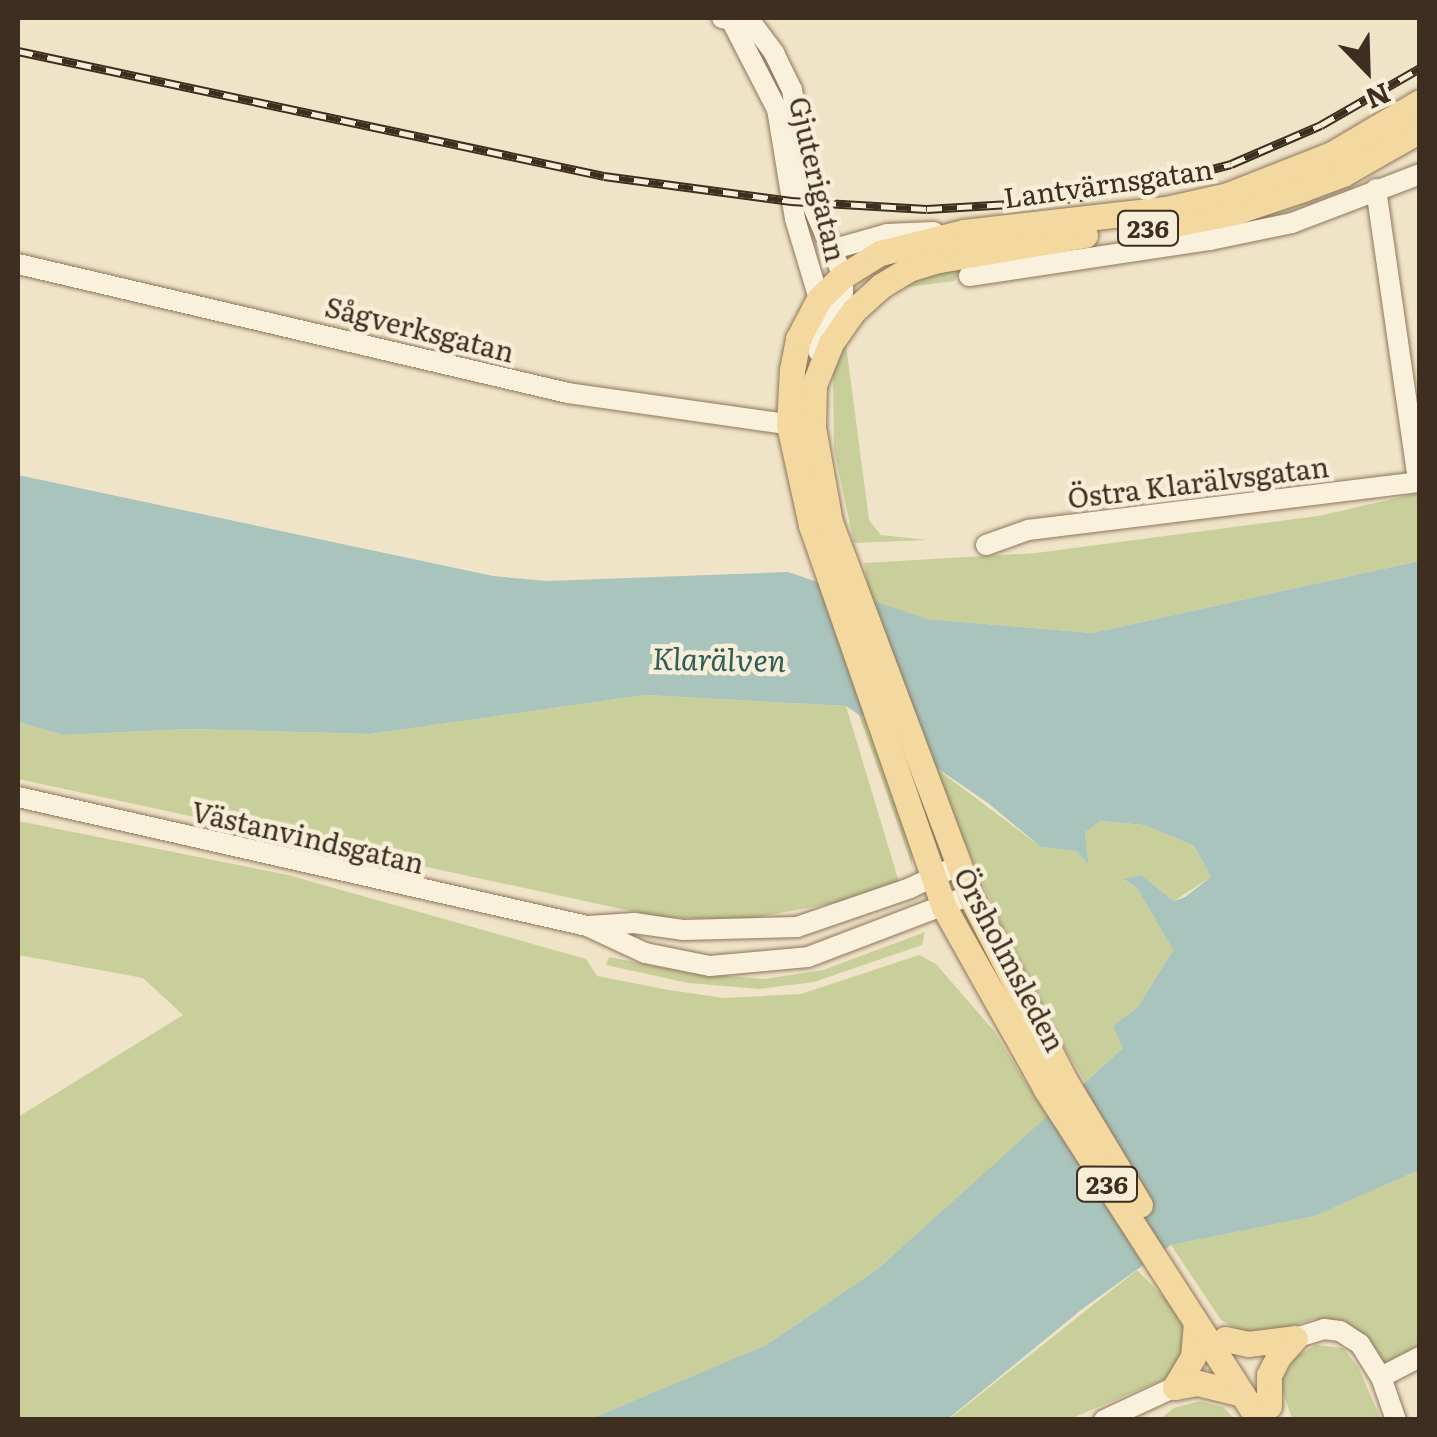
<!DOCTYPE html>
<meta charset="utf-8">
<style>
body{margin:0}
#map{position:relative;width:1437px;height:1437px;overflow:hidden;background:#f0e4c8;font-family:Literata,serif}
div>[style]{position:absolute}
.green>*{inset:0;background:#c9cf9b}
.water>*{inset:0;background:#a9c4bc}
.roads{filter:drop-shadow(0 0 2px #8d765c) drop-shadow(0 0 2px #8d765c)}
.minor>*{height:20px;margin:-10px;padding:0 10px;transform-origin:10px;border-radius:10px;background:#faf1dc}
.major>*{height:25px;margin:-12.5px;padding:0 12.5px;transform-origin:12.5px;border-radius:12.5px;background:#f3d9a0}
.rail>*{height:9px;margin-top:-4.5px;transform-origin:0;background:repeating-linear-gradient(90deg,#f7eed8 0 15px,#3d2e20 0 30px);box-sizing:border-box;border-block:2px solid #3d2e20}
span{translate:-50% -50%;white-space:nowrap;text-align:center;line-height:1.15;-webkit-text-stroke:9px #f7eed8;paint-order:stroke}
.shield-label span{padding:2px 8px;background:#f7eed8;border:2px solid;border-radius:8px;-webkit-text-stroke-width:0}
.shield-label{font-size:25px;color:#3d2e20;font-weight:700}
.street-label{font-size:28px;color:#3d2e20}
.water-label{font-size:30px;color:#2f5d5a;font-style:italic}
.frame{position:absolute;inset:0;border:20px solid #3d2e20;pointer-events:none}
.north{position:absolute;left:1317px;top:20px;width:100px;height:100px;-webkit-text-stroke:8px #f7eed8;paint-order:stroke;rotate:157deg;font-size:28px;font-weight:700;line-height:40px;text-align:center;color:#3d2e20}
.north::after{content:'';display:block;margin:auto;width:35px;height:45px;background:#3d2e20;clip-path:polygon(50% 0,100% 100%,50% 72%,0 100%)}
</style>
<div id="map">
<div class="green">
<i style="clip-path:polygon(965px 264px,954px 281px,893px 289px,912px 276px)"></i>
<i style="clip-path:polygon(845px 337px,869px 520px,881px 535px,928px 540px,854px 543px,834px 450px,833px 374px)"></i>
<i style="clip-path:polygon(1419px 493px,1419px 561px,1092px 633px,926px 619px,870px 600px,864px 563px,1036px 553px,1318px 516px)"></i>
<i style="clip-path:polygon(645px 695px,846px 706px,899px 882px,851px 900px,742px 920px,659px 917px,18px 779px,18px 722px,63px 735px,190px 729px,370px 734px)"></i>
<i style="clip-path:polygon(859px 715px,866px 720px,912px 852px,912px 865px)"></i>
<i style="clip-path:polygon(929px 763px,1041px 847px,1076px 851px,1087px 863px,1085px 831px,1100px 821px,1144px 825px,1194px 846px,1211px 877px,1174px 901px,1141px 875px,1124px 880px,1137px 888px,1173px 950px,1137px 1008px,1114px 1026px,1123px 1048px,1085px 1082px,1032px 993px)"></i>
<i style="clip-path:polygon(18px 821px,288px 875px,586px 959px,597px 976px,669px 990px,724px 998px,801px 994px,919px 955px,936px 964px,994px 1031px,1048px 1118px,879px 1268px,766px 1345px,590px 1419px,18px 1420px,18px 1117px,183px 1015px,143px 978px,18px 955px)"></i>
<i style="clip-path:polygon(925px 932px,922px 945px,814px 982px,759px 989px,688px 983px,606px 965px,609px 957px,691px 973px,764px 979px,823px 970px)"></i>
<i style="clip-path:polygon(1419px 1170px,1419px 1345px,1385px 1363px,1351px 1325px,1314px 1319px,1270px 1332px,1243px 1332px,1221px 1320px,1171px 1245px,1315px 1216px)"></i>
<i style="clip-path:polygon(1137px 1270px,1180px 1313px,1187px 1334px,1184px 1353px,1167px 1378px,1070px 1419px,948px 1420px)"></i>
<i style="clip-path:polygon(1316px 1345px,1343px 1348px,1358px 1367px,1381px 1419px,1292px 1419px,1280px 1383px,1295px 1357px)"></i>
<i style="clip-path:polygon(1200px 1401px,1223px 1407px,1235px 1419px,1160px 1419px,1174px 1408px)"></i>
</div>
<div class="water">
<i style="clip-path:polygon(18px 475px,493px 576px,547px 581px,788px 572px,927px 619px,1092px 633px,1419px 561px,1419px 1170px,1315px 1216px,1171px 1245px,1081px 1310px,948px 1419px,590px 1419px,766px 1345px,879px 1268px,1123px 1048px,1113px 1026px,1137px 1008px,1173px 950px,1137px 888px,1123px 879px,1141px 875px,1174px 901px,1185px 897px,1211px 877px,1194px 846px,1144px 825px,1100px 821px,1085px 832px,1088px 864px,1076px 851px,1041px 847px,988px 803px,846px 706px,645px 695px,370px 734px,190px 729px,63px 735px,18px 722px)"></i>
</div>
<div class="roads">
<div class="minor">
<i style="left:722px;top:18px;width:33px;rotate:14deg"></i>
<i style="left:754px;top:26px;width:34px;rotate:53deg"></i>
<i style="left:774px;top:53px;width:41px;rotate:64.1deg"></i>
<i style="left:792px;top:90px;width:114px;rotate:80.4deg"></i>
<i style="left:811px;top:202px;width:81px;rotate:66.6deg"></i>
<i style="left:843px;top:276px;width:16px;rotate:90deg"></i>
<i style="left:843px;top:292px;width:64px;rotate:113deg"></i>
<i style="left:732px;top:22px;width:98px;rotate:62.7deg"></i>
<i style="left:777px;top:109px;width:111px;rotate:80.7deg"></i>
<i style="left:795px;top:219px;width:84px;rotate:73.3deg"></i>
<i style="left:1376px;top:189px;width:296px;rotate:81.8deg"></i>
<i style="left:834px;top:249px;width:55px;rotate:-15.8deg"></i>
<i style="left:887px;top:234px;width:47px;rotate:-2.4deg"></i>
<i style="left:18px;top:264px;width:565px;rotate:13.2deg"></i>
<i style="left:568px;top:393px;width:235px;rotate:8.1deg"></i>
<i style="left:969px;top:276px;width:244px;rotate:-8.5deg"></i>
<i style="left:1210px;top:240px;width:84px;rotate:-11.7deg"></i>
<i style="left:1292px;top:223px;width:137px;rotate:-20.9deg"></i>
<i style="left:986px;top:545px;width:45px;rotate:-19.7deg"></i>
<i style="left:1028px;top:530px;width:395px;rotate:-7deg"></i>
<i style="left:18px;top:797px;width:583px;rotate:12.77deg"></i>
<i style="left:587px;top:926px;width:64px;rotate:25deg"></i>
<i style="left:645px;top:953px;width:66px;rotate:11.3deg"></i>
<i style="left:710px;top:966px;width:98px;rotate:-5.2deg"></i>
<i style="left:808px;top:957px;width:173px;rotate:-20.9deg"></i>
<i style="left:589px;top:926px;width:45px;rotate:-3.8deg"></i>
<i style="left:634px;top:923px;width:49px;rotate:8.1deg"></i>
<i style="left:683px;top:930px;width:114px;rotate:-1.5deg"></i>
<i style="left:797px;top:927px;width:120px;rotate:-19deg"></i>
<i style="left:910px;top:888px;width:54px;rotate:-25.1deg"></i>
<i style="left:1295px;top:1338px;width:30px;rotate:-17deg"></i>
<i style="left:1324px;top:1329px;width:16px;rotate:7deg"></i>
<i style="left:1340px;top:1331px;width:24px;rotate:33deg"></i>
<i style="left:1360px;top:1344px;width:39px;rotate:58deg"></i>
<i style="left:1381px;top:1377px;width:46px;rotate:70.8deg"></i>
<i style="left:1381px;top:1377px;width:44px;rotate:-27.1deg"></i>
<i style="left:1104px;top:1420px;width:78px;rotate:-24.9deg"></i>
</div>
<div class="major">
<i style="left:1170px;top:225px;width:66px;rotate:-11.3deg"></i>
<i style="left:1235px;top:212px;width:72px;rotate:-18.7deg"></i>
<i style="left:1303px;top:189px;width:43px;rotate:-20.6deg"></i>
<i style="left:1343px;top:174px;width:89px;rotate:-29.7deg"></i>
<i style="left:1085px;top:235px;width:149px;rotate:170.3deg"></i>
<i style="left:938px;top:260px;width:30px;rotate:163deg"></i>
<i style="left:909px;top:269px;width:33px;rotate:149deg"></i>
<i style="left:881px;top:286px;width:36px;rotate:138deg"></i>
<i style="left:854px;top:310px;width:40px;rotate:124.9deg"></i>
<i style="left:831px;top:343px;width:45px;rotate:112deg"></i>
<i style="left:814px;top:385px;width:42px;rotate:91.4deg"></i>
<i style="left:813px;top:427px;width:97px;rotate:79.9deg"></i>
<i style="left:830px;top:522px;width:398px;rotate:69.4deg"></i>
<i style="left:970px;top:895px;width:207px;rotate:62.9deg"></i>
<i style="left:1064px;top:1079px;width:147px;rotate:58.9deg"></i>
<i style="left:1225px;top:1339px;width:24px;rotate:12deg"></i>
<i style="left:1248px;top:1344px;width:47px;rotate:-7.3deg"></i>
<i style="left:1175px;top:1387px;width:35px;rotate:-59deg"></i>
<i style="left:1193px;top:1357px;width:34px;rotate:-85deg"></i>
<i style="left:1175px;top:1387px;width:23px;rotate:-10deg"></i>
<i style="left:1198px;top:1383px;width:45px;rotate:14deg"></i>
<i style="left:1269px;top:1406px;width:31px;rotate:-90deg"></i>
<i style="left:1269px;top:1375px;width:20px;rotate:-63deg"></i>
<i style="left:1278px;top:1357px;width:25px;rotate:-48deg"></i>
<i style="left:1259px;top:1420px;width:394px;rotate:-122.8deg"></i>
<i style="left:1046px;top:1089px;width:209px;rotate:-119.3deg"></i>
<i style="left:944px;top:907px;width:404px;rotate:-109.2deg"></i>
<i style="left:811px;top:525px;width:102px;rotate:-102.4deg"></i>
<i style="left:789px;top:425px;width:55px;rotate:-86.9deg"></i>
<i style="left:792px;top:370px;width:32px;rotate:-79deg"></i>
<i style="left:798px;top:339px;width:45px;rotate:-62.3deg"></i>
<i style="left:819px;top:299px;width:33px;rotate:-44deg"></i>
<i style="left:843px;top:276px;width:44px;rotate:-31.9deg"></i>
<i style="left:880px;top:253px;width:87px;rotate:-14deg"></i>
<i style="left:964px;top:232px;width:203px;rotate:-6.5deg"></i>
<i style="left:1166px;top:209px;width:64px;rotate:-12.7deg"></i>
<i style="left:1228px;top:195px;width:112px;rotate:-21.5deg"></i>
<i style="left:1332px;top:154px;width:102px;rotate:-30.6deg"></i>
</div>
</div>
<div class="rail">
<i style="left:18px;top:51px;width:599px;rotate:12.04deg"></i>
<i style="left:604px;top:176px;width:189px;rotate:7.6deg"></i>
<i style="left:791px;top:201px;width:136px;rotate:3.4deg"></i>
<i style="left:927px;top:209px;width:116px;rotate:-3.5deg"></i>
<i style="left:1043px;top:202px;width:95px;rotate:-7.9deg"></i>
<i style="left:1137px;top:189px;width:97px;rotate:-14.9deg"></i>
<i style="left:1231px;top:164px;width:98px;rotate:-23.4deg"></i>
<i style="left:1321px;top:125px;width:114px;rotate:-29.9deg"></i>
</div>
<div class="shield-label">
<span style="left:1148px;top:228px">236</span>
<span style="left:1107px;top:1184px">236</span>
</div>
<div class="street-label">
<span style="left:819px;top:179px;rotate:77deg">Gjuterigatan</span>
<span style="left:1108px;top:182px;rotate:-8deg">Lantvärnsgatan</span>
<span style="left:420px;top:328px;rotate:14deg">Sågverksgatan</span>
<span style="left:1198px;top:481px;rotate:-7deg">Östra Klarälvsgatan</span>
<span style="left:308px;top:836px;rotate:13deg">Västanvindsgatan</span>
<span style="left:1011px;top:959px;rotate:62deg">Örsholmsleden</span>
</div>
<div class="water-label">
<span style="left:719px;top:658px;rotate:1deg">Klarälven</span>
</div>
<div class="frame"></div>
<div class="north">N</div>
</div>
